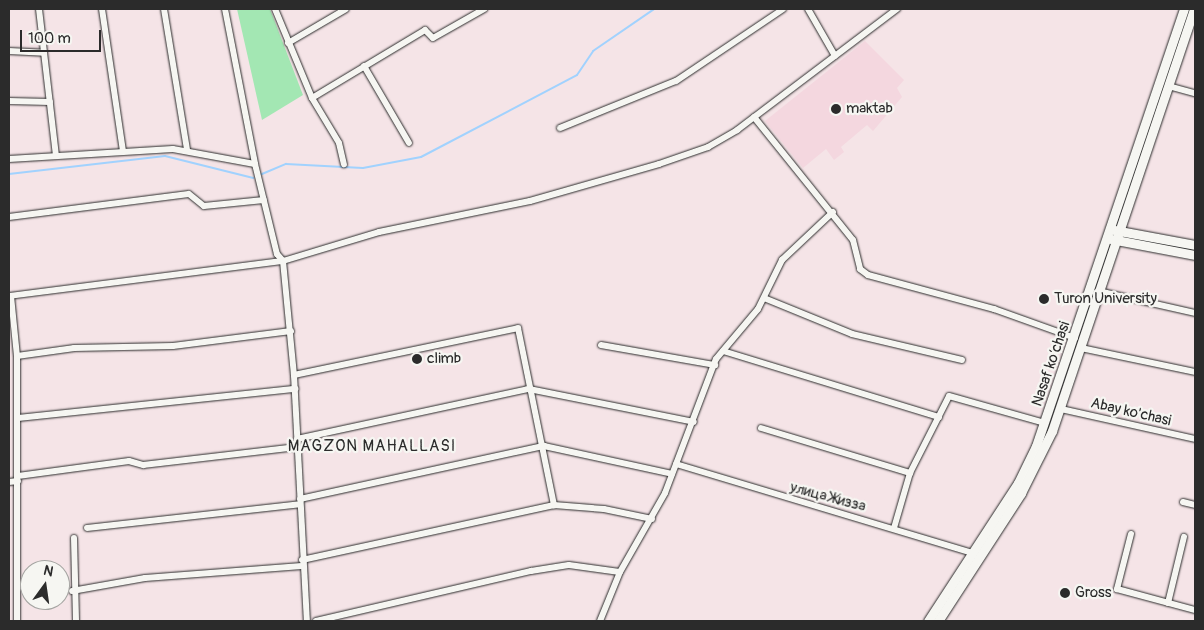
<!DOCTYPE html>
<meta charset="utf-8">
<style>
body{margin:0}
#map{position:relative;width:1204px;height:630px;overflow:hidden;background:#f5e4e7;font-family:Pangolin,sans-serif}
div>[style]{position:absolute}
.built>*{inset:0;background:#f4d7df}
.green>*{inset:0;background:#a3e7b3}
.stream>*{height:2px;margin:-1px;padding:0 1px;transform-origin:1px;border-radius:1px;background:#a1d2fe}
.roads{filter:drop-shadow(0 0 1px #2b2b2b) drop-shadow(0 0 1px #2b2b2b)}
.minor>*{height:6px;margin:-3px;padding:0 3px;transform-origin:3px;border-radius:3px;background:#f6f6f2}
.secondary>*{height:9px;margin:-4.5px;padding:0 4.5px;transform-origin:4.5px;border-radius:4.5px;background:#f6f6f2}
.dots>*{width:14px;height:14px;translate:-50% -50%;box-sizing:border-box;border:2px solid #f6f6f2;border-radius:50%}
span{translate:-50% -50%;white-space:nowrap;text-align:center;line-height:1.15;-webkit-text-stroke:4.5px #f6f6f2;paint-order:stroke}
.poi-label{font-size:15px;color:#2b2b2b}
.left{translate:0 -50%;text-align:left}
.street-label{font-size:15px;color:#2b2b2b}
.neighbourhood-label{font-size:16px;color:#2b2b2b;letter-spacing:1px}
.frame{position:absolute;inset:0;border:10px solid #2b2b2b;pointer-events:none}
.north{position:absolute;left:20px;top:560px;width:50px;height:50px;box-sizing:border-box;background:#f6f6f2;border:1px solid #a5a5a2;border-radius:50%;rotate:14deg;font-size:14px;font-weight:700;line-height:20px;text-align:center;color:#2b2b2b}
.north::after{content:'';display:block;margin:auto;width:18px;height:22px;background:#2b2b2b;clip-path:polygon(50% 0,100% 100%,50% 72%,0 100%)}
.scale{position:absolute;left:20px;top:30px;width:81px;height:22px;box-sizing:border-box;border:2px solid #2b2b2b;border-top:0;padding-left:6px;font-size:15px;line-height:18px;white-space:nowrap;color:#2b2b2b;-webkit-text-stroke:4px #f6f6f2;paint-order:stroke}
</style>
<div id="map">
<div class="built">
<i style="clip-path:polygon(865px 41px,904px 80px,897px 88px,902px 97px,873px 131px,867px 125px,841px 147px,844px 152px,834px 160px,826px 149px,803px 168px,765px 121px)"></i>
</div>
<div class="green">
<i style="clip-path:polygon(237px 9px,270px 9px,303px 95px,262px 120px)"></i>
</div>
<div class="stream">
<i style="left:703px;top:9px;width:8px"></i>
<i style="left:9px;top:174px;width:157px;rotate:-6.6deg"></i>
<i style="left:165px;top:156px;width:91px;rotate:14deg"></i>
<i style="left:262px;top:174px;width:26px;rotate:-23deg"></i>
<i style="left:286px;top:164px;width:77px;rotate:3deg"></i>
<i style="left:363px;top:168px;width:59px;rotate:-10.7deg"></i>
<i style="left:421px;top:157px;width:176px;rotate:-27.7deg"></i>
<i style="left:577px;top:75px;width:29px;rotate:-56deg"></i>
<i style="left:593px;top:51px;width:74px;rotate:-34.5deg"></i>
</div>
<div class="roads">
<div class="minor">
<i style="left:39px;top:9px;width:148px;rotate:83.4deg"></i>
<i style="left:102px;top:9px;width:144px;rotate:81.6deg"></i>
<i style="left:164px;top:9px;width:143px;rotate:80.7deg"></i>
<i style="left:225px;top:9px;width:158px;rotate:79deg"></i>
<i style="left:255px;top:164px;width:93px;rotate:76.3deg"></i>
<i style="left:277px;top:254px;width:9px;rotate:49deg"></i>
<i style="left:283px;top:261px;width:115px;rotate:84.5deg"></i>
<i style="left:294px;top:375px;width:246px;rotate:87deg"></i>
<i style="left:275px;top:9px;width:96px;rotate:67.4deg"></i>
<i style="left:312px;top:98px;width:52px;rotate:59deg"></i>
<i style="left:339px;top:143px;width:22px;rotate:77deg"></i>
<i style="left:808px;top:9px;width:54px;rotate:60.1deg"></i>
<i style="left:288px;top:43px;width:67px;rotate:-30.4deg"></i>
<i style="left:9px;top:51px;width:35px;rotate:3deg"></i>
<i style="left:364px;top:66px;width:89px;rotate:59.7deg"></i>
<i style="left:1168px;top:86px;width:28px;rotate:15deg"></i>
<i style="left:312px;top:98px;width:132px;rotate:-31deg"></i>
<i style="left:425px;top:30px;width:11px;rotate:45deg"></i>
<i style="left:433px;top:38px;width:59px;rotate:-29.6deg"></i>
<i style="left:9px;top:101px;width:41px;rotate:1.4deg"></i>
<i style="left:754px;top:117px;width:158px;rotate:51.2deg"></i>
<i style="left:853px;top:240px;width:30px;rotate:76deg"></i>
<i style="left:860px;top:269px;width:10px;rotate:37deg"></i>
<i style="left:868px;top:275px;width:131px;rotate:15.1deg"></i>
<i style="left:994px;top:309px;width:86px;rotate:19.7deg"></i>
<i style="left:560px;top:128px;width:125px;rotate:-22.1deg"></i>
<i style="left:676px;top:81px;width:129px;rotate:-33.9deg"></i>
<i style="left:9px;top:159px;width:164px;rotate:-3.5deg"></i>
<i style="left:173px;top:149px;width:83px;rotate:10.4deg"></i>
<i style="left:9px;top:217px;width:181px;rotate:-7.3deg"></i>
<i style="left:189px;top:194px;width:19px;rotate:39deg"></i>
<i style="left:204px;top:206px;width:60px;rotate:-5.7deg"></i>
<i style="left:1098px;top:291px;width:99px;rotate:12.8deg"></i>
<i style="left:9px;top:296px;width:276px;rotate:-7.3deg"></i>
<i style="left:283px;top:261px;width:100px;rotate:-16.8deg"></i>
<i style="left:379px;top:232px;width:154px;rotate:-11.6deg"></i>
<i style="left:530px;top:201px;width:134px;rotate:-16deg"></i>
<i style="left:659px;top:164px;width:52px;rotate:-19.1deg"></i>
<i style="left:708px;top:147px;width:34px;rotate:-30deg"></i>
<i style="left:737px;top:130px;width:201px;rotate:-37.1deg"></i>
<i style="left:11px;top:296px;width:60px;rotate:84.3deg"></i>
<i style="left:17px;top:356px;width:265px;rotate:90deg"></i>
<i style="left:764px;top:298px;width:95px;rotate:22.2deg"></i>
<i style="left:852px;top:334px;width:113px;rotate:13.3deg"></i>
<i style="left:601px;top:345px;width:116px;rotate:10deg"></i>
<i style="left:1081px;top:348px;width:116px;rotate:11.9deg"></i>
<i style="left:723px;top:351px;width:226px;rotate:17deg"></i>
<i style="left:17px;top:356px;width:58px;rotate:-8deg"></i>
<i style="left:74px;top:348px;width:99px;rotate:-1.2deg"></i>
<i style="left:173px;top:346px;width:119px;rotate:-7.2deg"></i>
<i style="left:294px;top:375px;width:229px;rotate:-11.8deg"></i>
<i style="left:518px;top:328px;width:181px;rotate:78.5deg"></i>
<i style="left:1061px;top:409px;width:137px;rotate:12.6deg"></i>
<i style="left:18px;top:418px;width:279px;rotate:-6deg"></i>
<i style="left:761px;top:428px;width:156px;rotate:16.8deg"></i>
<i style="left:297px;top:439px;width:237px;rotate:-12.2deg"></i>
<i style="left:529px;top:389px;width:168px;rotate:11.3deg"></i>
<i style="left:676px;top:464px;width:310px;rotate:16.7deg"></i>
<i style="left:18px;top:476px;width:112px;rotate:-7.7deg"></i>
<i style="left:129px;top:461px;width:15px;rotate:16deg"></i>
<i style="left:143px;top:465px;width:155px;rotate:-6.7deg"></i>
<i style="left:9px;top:482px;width:9px;rotate:-6deg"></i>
<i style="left:300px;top:499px;width:250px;rotate:-12.3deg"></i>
<i style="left:544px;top:446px;width:131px;rotate:12.3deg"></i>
<i style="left:1183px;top:502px;width:12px;rotate:14deg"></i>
<i style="left:87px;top:528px;width:214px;rotate:-6.4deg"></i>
<i style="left:894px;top:528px;width:57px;rotate:-73.8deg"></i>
<i style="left:910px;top:473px;width:86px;rotate:-63.1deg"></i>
<i style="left:949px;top:396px;width:100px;rotate:15.7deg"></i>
<i style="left:1131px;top:534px;width:57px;rotate:104.3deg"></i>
<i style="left:1117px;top:589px;width:81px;rotate:15.1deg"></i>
<i style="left:74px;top:538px;width:83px;rotate:88.6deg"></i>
<i style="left:302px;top:560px;width:258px;rotate:-12.3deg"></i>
<i style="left:554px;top:505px;width:50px;rotate:4.6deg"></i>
<i style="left:604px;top:509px;width:49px;rotate:11.8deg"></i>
<i style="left:72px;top:591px;width:74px;rotate:-10.1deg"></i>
<i style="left:145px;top:578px;width:157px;rotate:-4.4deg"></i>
<i style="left:1168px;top:603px;width:68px;rotate:-76.4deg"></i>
<i style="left:316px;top:621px;width:221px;rotate:-13.1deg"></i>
<i style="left:531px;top:571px;width:38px;rotate:-9deg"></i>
<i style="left:569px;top:565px;width:51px;rotate:7.8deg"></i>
<i style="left:600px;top:621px;width:53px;rotate:-67.8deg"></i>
<i style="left:620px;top:572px;width:91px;rotate:-60.3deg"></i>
<i style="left:665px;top:493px;width:143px;rotate:-69.2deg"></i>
<i style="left:716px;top:359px;width:65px;rotate:-50deg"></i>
<i style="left:758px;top:309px;width:55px;rotate:-63.9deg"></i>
<i style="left:782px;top:260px;width:70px;rotate:-43.3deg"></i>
</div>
<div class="secondary">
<i style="left:1114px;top:230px;width:82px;rotate:10.5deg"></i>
<i style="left:1111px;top:239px;width:86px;rotate:10.8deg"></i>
<i style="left:928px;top:621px;width:165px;rotate:-56.9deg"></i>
<i style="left:1018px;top:483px;width:41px;rotate:-64.1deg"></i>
<i style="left:1036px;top:446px;width:461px;rotate:-71.3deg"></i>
<i style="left:938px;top:621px;width:153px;rotate:-57deg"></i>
<i style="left:1021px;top:493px;width:69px;rotate:-63.4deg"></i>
<i style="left:1052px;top:431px;width:445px;rotate:-71.4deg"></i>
</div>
</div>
<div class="dots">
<i style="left:836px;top:109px;background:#2b2b2b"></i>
<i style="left:1044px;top:299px;background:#2b2b2b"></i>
<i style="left:417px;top:359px;background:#2b2b2b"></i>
<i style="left:1065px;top:593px;background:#2b2b2b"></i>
</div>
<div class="poi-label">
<span class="left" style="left:846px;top:109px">maktab</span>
<span class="left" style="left:1054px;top:299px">Turon University</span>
<span class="left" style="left:427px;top:359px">climb</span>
<span class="left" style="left:1075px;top:593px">Gross</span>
</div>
<div class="street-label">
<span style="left:1051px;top:364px;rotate:-71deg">Nasaf ko‘chasi</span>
<span style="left:1131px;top:412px;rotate:13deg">Abay ko'chasi</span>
<span style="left:828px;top:497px;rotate:15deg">улица Жизза</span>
</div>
<div class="neighbourhood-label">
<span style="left:372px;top:446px">MAGZON MAHALLASI</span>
</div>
<div class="frame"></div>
<div class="north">N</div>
<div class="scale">100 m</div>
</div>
